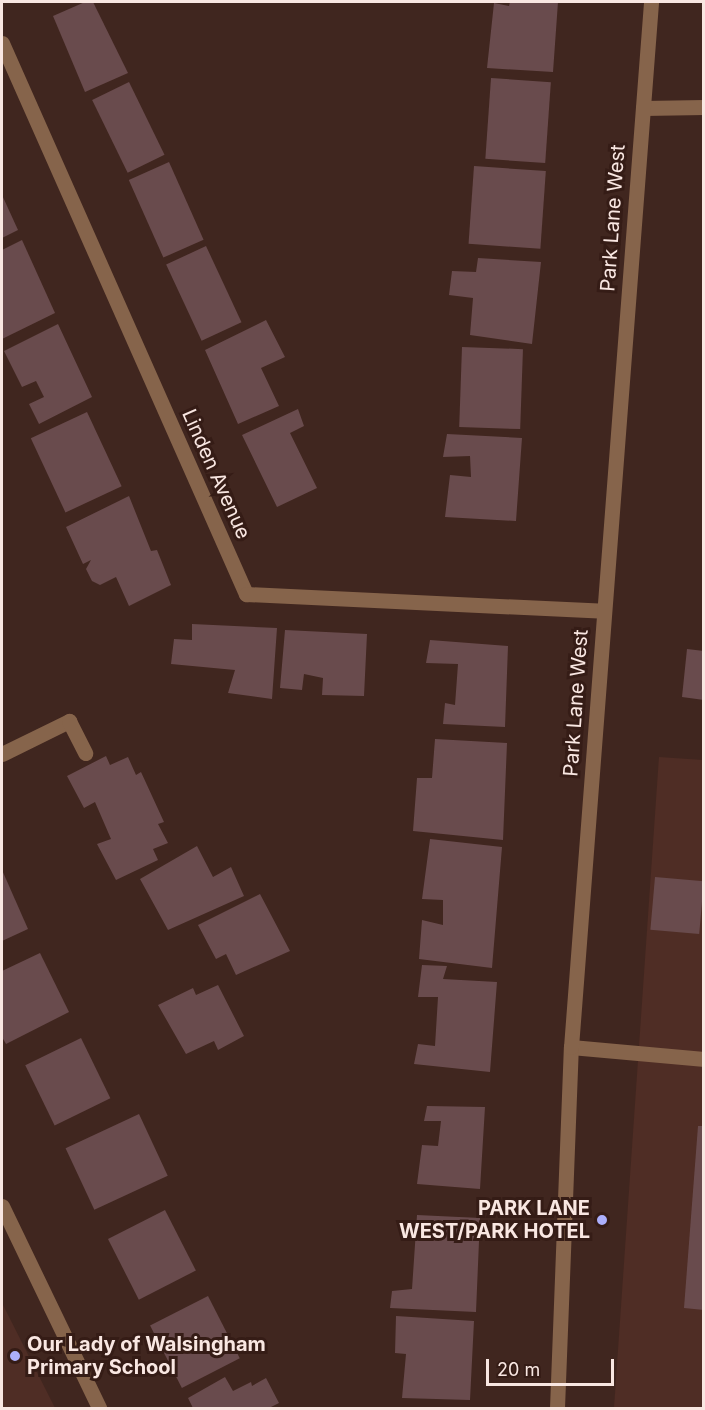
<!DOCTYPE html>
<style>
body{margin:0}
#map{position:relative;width:705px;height:1410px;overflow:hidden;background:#40261f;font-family:Inter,sans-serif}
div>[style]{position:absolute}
.built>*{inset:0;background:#4f2d25}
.building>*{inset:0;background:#694b4d;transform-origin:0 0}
.service>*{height:15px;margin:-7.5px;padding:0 7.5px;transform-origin:7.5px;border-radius:7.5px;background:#86644b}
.minor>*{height:15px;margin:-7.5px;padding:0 7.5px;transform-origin:7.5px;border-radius:7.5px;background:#86644b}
.tertiary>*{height:15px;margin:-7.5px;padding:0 7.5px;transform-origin:7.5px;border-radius:7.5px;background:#86644b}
.dots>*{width:16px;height:16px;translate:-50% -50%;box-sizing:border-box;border:3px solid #351c16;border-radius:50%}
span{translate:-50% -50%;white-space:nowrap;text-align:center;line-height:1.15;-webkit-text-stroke:6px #351c16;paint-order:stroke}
.street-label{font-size:20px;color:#f9e7e2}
.poi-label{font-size:20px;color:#f9e7e2;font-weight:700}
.right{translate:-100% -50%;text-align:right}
.left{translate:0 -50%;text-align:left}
.frame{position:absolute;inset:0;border:3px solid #f9e7e2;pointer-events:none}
.scale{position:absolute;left:486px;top:1359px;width:128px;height:27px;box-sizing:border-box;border:3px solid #f9e7e2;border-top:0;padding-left:8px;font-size:18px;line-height:21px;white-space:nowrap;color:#f9e7e2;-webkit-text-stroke:4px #351c16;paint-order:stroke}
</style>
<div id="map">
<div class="built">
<i style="clip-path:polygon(659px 757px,703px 760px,703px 1408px,614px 1408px)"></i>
<i style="clip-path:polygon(2px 1303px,55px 1408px,2px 1408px)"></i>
</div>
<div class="building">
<i style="clip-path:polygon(85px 2px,93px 2px,128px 73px,85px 92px,53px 16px)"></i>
<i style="clip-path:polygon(510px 2px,558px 2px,553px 72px,487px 68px,494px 3px,509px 6px)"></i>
<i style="left:491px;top:78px;width:60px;height:81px;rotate:4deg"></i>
<i style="left:129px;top:82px;width:81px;height:41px;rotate:64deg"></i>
<i style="left:169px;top:162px;width:85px;height:44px;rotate:66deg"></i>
<i style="left:474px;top:166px;width:72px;height:78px;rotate:4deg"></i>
<i style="clip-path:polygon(2px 195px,18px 230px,2px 238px)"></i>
<i style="clip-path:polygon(22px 240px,55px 313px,2px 339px,2px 250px)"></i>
<i style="left:206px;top:246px;width:84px;height:44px;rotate:65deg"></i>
<i style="clip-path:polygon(478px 258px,541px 262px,532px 344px,470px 335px,473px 298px,449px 295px,452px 271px,476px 272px)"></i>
<i style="clip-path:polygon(266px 320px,285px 357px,261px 368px,279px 406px,238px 424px,205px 350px)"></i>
<i style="clip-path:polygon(58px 324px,92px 397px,39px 424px,29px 404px,44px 397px,36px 381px,22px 387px,4px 351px)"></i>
<i style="left:462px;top:347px;width:61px;height:80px;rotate:2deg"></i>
<i style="clip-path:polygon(298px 409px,304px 426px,290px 433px,317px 488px,277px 507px,242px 435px)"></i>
<i style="left:87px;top:412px;width:82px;height:62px;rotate:65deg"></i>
<i style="clip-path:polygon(447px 434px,522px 438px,516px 521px,445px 517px,450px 475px,471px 477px,470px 456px,443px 457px)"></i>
<i style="clip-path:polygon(129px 496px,151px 551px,157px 550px,171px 585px,129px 606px,116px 577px,100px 585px,92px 581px,86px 569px,91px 560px,83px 564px,66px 527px)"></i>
<i style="clip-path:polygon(192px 624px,277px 628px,272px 699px,228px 693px,235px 670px,171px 664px,174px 639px,192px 640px)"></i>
<i style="clip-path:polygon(285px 630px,367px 634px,364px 696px,322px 695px,323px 678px,304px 674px,302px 690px,280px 688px)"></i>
<i style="clip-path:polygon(430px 640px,508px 646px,505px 727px,443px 724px,445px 703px,455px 705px,458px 664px,426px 663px)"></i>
<i style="clip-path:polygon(687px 649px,704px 651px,704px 700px,682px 697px)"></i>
<i style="clip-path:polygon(435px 739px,507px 743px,503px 840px,413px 831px,417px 778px,432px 778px)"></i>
<i style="clip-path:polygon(106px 756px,110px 765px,128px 757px,136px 775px,141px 772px,164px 822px,158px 824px,168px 843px,153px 849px,158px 860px,116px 880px,97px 844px,111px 839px,95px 802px,84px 808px,67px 776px)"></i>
<i style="clip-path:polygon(430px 839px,502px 847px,492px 968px,419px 959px,422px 920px,443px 925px,443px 900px,422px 899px)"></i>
<i style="clip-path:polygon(197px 846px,213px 877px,231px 867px,244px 896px,168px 930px,140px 879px)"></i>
<i style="clip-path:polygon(2px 870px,28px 929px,2px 941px)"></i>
<i style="left:655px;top:877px;width:49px;height:53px;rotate:5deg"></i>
<i style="clip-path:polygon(260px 894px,290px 951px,236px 975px,226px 954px,216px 959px,198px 925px)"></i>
<i style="clip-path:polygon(40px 953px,69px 1012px,6px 1044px,2px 1037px,2px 971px)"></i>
<i style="clip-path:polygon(422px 965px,447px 966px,443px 979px,497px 982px,490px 1072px,414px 1064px,418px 1044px,435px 1046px,438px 997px,418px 997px)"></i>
<i style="clip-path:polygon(218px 985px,244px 1036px,218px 1050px,214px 1041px,186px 1054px,158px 1005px,193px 988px,196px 995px)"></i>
<i style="left:81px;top:1038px;width:67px;height:62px;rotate:64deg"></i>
<i style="clip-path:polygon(427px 1106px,485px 1107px,480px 1189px,417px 1184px,422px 1145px,438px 1146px,441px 1121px,424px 1121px)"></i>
<i style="left:139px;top:1114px;width:68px;height:81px;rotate:65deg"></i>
<i style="clip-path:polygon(698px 1126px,704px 1126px,704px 1310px,684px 1308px)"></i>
<i style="left:165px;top:1210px;width:68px;height:64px;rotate:63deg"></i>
<i style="clip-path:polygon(417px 1215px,480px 1218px,476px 1312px,390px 1308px,392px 1291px,412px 1289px)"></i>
<i style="left:208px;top:1296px;width:70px;height:65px;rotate:63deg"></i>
<i style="clip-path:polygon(396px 1316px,474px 1321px,470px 1400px,402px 1398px,406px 1354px,395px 1353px)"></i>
<i style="clip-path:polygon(225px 1377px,233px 1391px,251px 1382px,252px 1386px,266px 1378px,279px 1403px,269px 1408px,193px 1408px,188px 1398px)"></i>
</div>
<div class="service">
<i style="left:571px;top:1047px;width:134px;rotate:5.2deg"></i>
</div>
<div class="minor">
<i style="left:2px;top:43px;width:603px;rotate:66.11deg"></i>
<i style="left:246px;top:594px;width:358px;rotate:2.7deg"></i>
<i style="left:643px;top:108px;width:61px;rotate:-0.9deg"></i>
<i style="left:2px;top:754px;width:75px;rotate:-26.2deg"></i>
<i style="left:69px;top:721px;width:36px;rotate:63deg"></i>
<i style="left:2px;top:1206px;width:224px;rotate:64.3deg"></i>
</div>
<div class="tertiary">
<i style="left:557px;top:1408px;width:361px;rotate:-87.8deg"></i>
<i style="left:571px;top:1047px;width:1048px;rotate:-85.62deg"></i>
</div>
<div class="dots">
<i style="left:602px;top:1220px;background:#acaffb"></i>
<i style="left:15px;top:1356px;background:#acaffb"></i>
</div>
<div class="street-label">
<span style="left:613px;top:218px;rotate:-86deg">Park Lane West</span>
<span style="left:216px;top:474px;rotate:66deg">Linden Avenue</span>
<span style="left:576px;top:703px;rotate:-86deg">Park Lane West</span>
</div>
<div class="poi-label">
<span class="right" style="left:590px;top:1220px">PARK LANE<br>WEST/PARK HOTEL</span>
<span class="left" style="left:27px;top:1356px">Our Lady of Walsingham<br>Primary School</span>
</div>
<div class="frame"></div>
<div class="scale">20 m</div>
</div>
